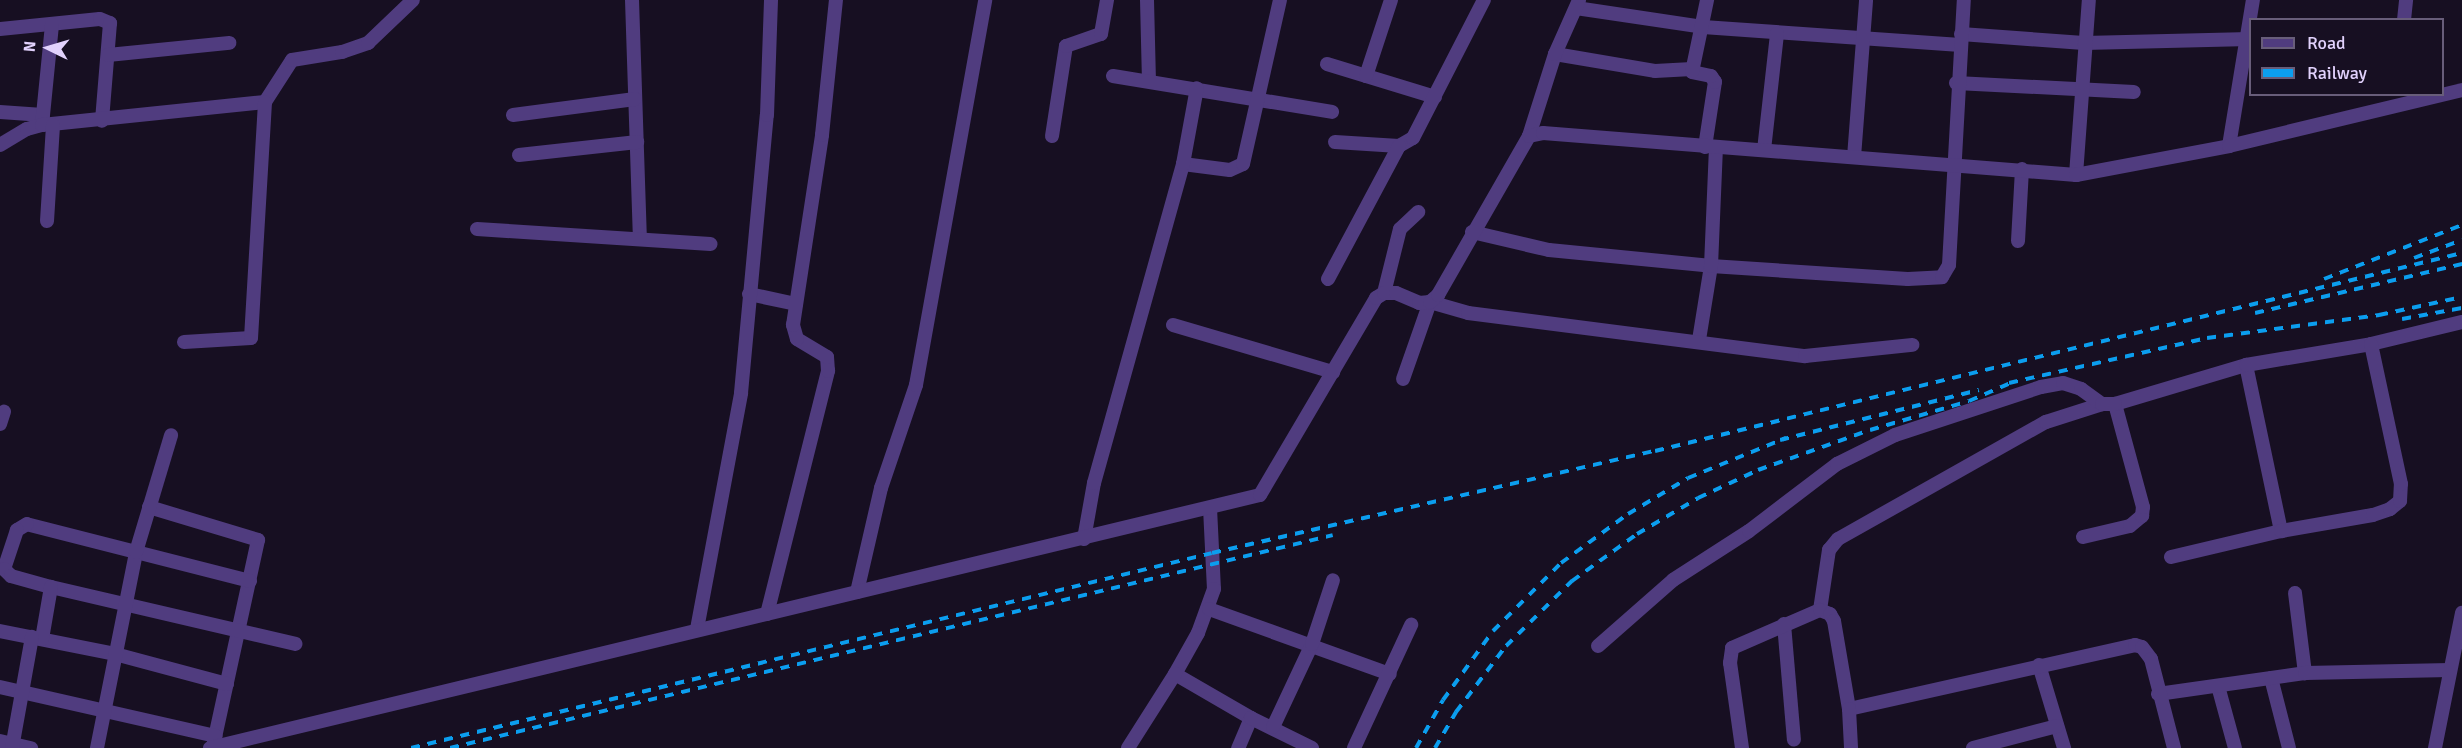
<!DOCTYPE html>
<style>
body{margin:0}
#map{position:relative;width:2462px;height:748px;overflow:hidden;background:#170f22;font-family:Signika,sans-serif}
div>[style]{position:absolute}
.street>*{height:14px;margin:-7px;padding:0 7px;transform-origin:7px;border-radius:7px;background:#503c7f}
.rail>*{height:4px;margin-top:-2px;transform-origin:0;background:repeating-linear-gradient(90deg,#0b9eef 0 9px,transparent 0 17px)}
span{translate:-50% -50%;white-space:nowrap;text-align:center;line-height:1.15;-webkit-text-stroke:6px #170f22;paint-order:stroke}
.legend{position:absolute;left:2249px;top:18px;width:195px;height:78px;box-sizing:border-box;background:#170f22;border:2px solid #685d7a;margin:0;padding:8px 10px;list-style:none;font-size:18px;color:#e2d2fd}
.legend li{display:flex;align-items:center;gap:12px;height:30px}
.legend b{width:30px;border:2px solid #685d7a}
.north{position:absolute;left:18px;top:18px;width:60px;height:60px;-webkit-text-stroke:4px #170f22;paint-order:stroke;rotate:275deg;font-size:16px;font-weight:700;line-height:24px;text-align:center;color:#e2d2fd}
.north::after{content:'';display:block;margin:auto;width:21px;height:27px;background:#e2d2fd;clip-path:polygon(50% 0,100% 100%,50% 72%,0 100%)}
</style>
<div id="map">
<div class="street">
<i style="left:632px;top:0;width:238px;rotate:88.1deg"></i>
<i style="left:1147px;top:0;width:81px;rotate:88.6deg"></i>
<i style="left:1576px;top:8px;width:128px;rotate:8.5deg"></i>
<i style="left:1703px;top:27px;width:258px;rotate:4deg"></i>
<i style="left:2404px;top:20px;width:20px;rotate:-84deg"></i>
<i style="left:0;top:29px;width:100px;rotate:-5.7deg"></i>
<i style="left:100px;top:19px;width:11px;rotate:22deg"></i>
<i style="left:110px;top:23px;width:98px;rotate:94.7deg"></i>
<i style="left:1961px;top:34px;width:123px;rotate:4.2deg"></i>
<i style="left:2084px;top:43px;width:166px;rotate:-1.4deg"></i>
<i style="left:1555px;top:54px;width:101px;rotate:9.6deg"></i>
<i style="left:1655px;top:71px;width:37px;rotate:-3deg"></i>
<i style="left:108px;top:55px;width:122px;rotate:-5.7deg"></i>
<i style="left:1327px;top:64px;width:113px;rotate:17deg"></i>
<i style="left:1113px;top:76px;width:222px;rotate:9.3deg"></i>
<i style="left:1366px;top:76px;width:80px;rotate:-71.8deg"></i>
<i style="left:1956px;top:83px;width:178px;rotate:2.9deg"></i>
<i style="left:0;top:112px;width:43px;rotate:4deg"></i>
<i style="left:513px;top:115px;width:123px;rotate:-7.5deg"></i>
<i style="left:42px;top:125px;width:101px;rotate:-84.3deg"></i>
<i style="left:1052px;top:136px;width:91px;rotate:-81.2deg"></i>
<i style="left:1066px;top:46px;width:37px;rotate:-19deg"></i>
<i style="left:1101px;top:34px;width:35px;rotate:-80deg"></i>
<i style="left:1529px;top:136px;width:86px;rotate:-72.4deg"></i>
<i style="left:1555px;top:54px;width:59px;rotate:-66deg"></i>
<i style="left:1335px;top:142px;width:64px;rotate:3.6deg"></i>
<i style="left:1399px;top:146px;width:16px;rotate:-30deg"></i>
<i style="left:1413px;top:138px;width:155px;rotate:-62.8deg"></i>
<i style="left:0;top:145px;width:31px;rotate:-31deg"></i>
<i style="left:27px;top:129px;width:16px;rotate:-15deg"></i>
<i style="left:42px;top:125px;width:224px;rotate:-5.9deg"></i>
<i style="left:265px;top:102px;width:50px;rotate:-57.3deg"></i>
<i style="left:292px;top:60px;width:51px;rotate:-9.1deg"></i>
<i style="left:342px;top:52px;width:28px;rotate:-19deg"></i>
<i style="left:368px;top:43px;width:62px;rotate:-43.7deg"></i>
<i style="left:2229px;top:146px;width:148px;rotate:-80.7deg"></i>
<i style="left:1705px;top:147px;width:66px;rotate:-81.3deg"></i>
<i style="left:1715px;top:82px;width:7px;rotate:-124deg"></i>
<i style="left:1711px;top:76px;width:19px;rotate:-168deg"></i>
<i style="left:1692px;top:72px;width:74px;rotate:-78.2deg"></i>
<i style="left:1764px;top:150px;width:117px;rotate:-83.6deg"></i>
<i style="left:519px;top:155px;width:119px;rotate:-6.3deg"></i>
<i style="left:1854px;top:157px;width:157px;rotate:-85.6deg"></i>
<i style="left:1183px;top:164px;width:47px;rotate:7.3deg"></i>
<i style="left:1230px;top:170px;width:14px;rotate:-25deg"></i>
<i style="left:1243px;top:164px;width:168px;rotate:-77.3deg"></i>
<i style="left:2076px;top:175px;width:175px;rotate:-85.8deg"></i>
<i style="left:47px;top:221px;width:96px;rotate:-86.4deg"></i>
<i style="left:477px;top:229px;width:234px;rotate:3.7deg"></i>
<i style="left:1472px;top:232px;width:79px;rotate:13.2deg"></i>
<i style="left:1549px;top:250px;width:163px;rotate:5.6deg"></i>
<i style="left:1711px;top:266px;width:197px;rotate:3.8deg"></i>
<i style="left:1908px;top:279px;width:34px;rotate:-3deg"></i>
<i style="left:1942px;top:277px;width:14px;rotate:-60deg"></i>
<i style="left:1949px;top:265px;width:265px;rotate:-86.8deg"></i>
<i style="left:2018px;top:241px;width:72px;rotate:-86.8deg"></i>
<i style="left:1328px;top:279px;width:151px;rotate:-61.9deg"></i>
<i style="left:1384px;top:293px;width:66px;rotate:-76deg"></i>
<i style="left:1400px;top:229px;width:25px;rotate:-43deg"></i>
<i style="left:749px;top:294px;width:48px;rotate:12deg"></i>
<i style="left:1173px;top:325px;width:167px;rotate:16.4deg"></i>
<i style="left:1699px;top:340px;width:75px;rotate:-80.8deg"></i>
<i style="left:1711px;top:266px;width:117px;rotate:-87.6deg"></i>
<i style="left:184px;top:342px;width:67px;rotate:-3.4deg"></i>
<i style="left:251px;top:338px;width:236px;rotate:-86.6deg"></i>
<i style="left:2246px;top:365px;width:170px;rotate:78.1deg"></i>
<i style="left:1403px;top:379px;width:82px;rotate:-70.7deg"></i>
<i style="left:1430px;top:302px;width:40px;rotate:16deg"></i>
<i style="left:1468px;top:313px;width:340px;rotate:7.3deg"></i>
<i style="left:1805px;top:356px;width:108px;rotate:-5.9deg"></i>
<i style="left:0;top:424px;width:13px;rotate:-72deg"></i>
<i style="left:149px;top:507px;width:114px;rotate:16.8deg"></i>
<i style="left:258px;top:540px;width:212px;rotate:102.3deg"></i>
<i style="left:1210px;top:508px;width:81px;rotate:87.2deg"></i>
<i style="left:1214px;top:589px;width:47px;rotate:110deg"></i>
<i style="left:1198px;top:633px;width:47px;rotate:119.3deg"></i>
<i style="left:1175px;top:674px;width:88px;rotate:30.1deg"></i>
<i style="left:1251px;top:718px;width:33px;rotate:113deg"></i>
<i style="left:2083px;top:537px;width:48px;rotate:-13.2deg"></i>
<i style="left:2130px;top:526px;width:16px;rotate:-40deg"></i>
<i style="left:2142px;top:516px;width:9px;rotate:-84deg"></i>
<i style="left:2143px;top:507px;width:107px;rotate:-105.2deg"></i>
<i style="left:2115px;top:404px;width:137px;rotate:-16.6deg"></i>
<i style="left:2246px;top:365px;width:127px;rotate:-9.5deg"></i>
<i style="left:2371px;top:344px;width:94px;rotate:-13.6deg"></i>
<i style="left:1084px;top:539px;width:57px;rotate:-79.9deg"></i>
<i style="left:1094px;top:483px;width:331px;rotate:-74.4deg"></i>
<i style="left:1183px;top:164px;width:77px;rotate:-79.6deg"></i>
<i style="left:2171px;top:557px;width:113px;rotate:-13.3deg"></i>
<i style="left:2281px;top:531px;width:93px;rotate:-9.9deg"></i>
<i style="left:2373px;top:515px;width:18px;rotate:-19deg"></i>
<i style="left:2390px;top:509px;width:13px;rotate:-39deg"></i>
<i style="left:2400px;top:501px;width:17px;rotate:-87deg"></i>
<i style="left:2401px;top:484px;width:143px;rotate:-102.1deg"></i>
<i style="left:250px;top:581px;width:230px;rotate:-165.7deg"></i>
<i style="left:27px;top:524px;width:12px;rotate:149deg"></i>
<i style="left:17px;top:530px;width:41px;rotate:108.4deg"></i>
<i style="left:4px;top:569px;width:10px;rotate:45deg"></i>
<i style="left:11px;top:576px;width:41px;rotate:15.4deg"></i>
<i style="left:51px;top:587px;width:251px;rotate:13.1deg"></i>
<i style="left:857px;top:592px;width:107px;rotate:-77deg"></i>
<i style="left:881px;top:488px;width:109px;rotate:-71.2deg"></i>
<i style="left:916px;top:385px;width:391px;rotate:-79.8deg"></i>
<i style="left:2295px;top:593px;width:81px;rotate:82.9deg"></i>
<i style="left:1209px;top:609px;width:192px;rotate:19.8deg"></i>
<i style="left:1820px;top:610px;width:61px;rotate:-81.5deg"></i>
<i style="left:1829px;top:550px;width:14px;rotate:-51deg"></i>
<i style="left:1838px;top:539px;width:239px;rotate:-29.4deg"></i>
<i style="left:2046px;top:422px;width:59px;rotate:-17.8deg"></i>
<i style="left:767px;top:614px;width:251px;rotate:-75.9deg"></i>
<i style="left:828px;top:371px;width:14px;rotate:-94deg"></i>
<i style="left:827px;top:357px;width:35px;rotate:-149deg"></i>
<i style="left:797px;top:339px;width:15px;rotate:-106deg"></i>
<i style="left:793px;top:325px;width:192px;rotate:-81.3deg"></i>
<i style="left:822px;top:135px;width:136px;rotate:-84.1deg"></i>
<i style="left:1784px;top:624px;width:116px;rotate:85.1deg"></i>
<i style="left:697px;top:629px;width:240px;rotate:-79.4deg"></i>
<i style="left:741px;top:393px;width:279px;rotate:-84.7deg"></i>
<i style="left:767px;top:115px;width:115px;rotate:-88deg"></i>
<i style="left:0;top:631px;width:117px;rotate:11.3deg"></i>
<i style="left:115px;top:654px;width:116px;rotate:15deg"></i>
<i style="left:42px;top:639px;width:53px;rotate:-80.2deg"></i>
<i style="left:1598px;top:646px;width:100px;rotate:-41.3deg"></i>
<i style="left:1673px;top:580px;width:90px;rotate:-32.8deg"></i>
<i style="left:1749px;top:531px;width:111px;rotate:-37.3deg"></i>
<i style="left:1837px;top:464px;width:65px;rotate:-26.6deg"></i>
<i style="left:1895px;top:435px;width:154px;rotate:-18.2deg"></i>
<i style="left:2041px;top:387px;width:22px;rotate:-10deg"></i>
<i style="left:2063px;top:383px;width:19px;rotate:18deg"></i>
<i style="left:2081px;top:389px;width:26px;rotate:36deg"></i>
<i style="left:2102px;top:404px;width:13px"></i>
<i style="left:2039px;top:665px;width:87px;rotate:73.2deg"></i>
<i style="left:2271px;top:678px;width:72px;rotate:75.6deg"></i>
<i style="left:2218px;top:686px;width:64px;rotate:74.7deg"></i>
<i style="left:0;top:687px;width:221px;rotate:12.8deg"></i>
<i style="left:2158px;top:694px;width:148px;rotate:-8.1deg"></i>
<i style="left:2305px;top:673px;width:145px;rotate:-1.2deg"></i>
<i style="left:1849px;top:709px;width:293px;rotate:-12.6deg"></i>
<i style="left:2135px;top:645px;width:7px;rotate:16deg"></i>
<i style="left:2142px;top:647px;width:15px;rotate:53deg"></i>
<i style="left:2151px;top:659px;width:92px;rotate:75.5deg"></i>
<i style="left:1251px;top:718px;width:68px;rotate:26.2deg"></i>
<i style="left:1273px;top:727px;width:92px;rotate:-64.8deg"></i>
<i style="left:1312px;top:644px;width:67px;rotate:-71.8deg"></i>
<i style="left:0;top:741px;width:32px;rotate:13deg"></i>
<i style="left:12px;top:748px;width:113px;rotate:-79.8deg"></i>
<i style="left:97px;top:748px;width:200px;rotate:-78.7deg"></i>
<i style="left:136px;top:552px;width:122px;rotate:-73.3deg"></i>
<i style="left:210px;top:748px;width:1080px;rotate:-13.55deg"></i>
<i style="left:1260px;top:495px;width:229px;rotate:-59.5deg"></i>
<i style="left:1376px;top:298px;width:9px;rotate:-32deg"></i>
<i style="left:1384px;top:293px;width:12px"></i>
<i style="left:1396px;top:293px;width:25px;rotate:23deg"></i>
<i style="left:1419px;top:303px;width:11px;rotate:-5deg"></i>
<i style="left:1430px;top:302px;width:11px;rotate:-41deg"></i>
<i style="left:1438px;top:295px;width:183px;rotate:-60.2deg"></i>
<i style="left:1529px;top:136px;width:14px;rotate:-12deg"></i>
<i style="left:1543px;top:133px;width:535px;rotate:4.51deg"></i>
<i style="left:2076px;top:175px;width:156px;rotate:-10.7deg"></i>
<i style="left:2229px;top:146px;width:240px;rotate:-13.5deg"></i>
<i style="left:1128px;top:748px;width:88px;rotate:-57.6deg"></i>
<i style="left:1354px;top:748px;width:136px;rotate:-65.1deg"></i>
<i style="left:1742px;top:748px;width:86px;rotate:-98deg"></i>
<i style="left:1730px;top:663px;width:15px;rotate:-82deg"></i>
<i style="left:1732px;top:648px;width:96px;rotate:-23.4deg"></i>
<i style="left:1820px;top:610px;width:11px;rotate:22deg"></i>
<i style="left:1830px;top:614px;width:8px;rotate:60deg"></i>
<i style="left:1834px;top:621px;width:89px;rotate:80.3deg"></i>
<i style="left:1849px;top:709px;width:39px;rotate:87deg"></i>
<i style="left:1973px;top:748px;width:87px;rotate:-14.7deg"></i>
<i style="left:2435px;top:748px;width:138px;rotate:-78.7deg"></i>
</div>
<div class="rail">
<i style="left:2414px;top:258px;width:51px;rotate:-20.6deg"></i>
<i style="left:2324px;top:279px;width:148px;rotate:-21.4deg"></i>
<i style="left:2255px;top:313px;width:213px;rotate:-13.3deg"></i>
<i style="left:2402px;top:319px;width:61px;rotate:-10.4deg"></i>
<i style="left:2009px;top:383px;width:203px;rotate:-12.8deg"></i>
<i style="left:2207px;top:338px;width:174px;rotate:-7.6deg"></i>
<i style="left:2379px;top:315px;width:85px;rotate:-12.2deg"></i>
<i style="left:1780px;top:440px;width:205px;rotate:-14.1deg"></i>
<i style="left:411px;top:748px;width:824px;rotate:-13.68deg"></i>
<i style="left:1212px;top:553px;width:455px;rotate:-13deg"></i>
<i style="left:1655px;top:451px;width:831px;rotate:-13.79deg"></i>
<i style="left:450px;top:748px;width:908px;rotate:-13.56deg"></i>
<i style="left:1416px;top:748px;width:55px;rotate:-60.6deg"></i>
<i style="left:1443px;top:700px;width:85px;rotate:-54.1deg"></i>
<i style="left:1493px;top:631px;width:96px;rotate:-45deg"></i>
<i style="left:1561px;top:563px;width:83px;rotate:-36.2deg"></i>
<i style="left:1628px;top:514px;width:70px;rotate:-31deg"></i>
<i style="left:1688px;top:478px;width:106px;rotate:-22.2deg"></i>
<i style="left:1435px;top:748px;width:42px;rotate:-59.7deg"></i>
<i style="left:1456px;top:712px;width:83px;rotate:-52.9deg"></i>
<i style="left:1506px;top:646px;width:93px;rotate:-44.6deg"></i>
<i style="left:1572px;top:581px;width:80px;rotate:-35.9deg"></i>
<i style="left:1637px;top:534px;width:71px;rotate:-30.5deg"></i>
<i style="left:1698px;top:498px;width:66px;rotate:-25deg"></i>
<i style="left:1758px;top:470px;width:119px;rotate:-19.7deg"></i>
<i style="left:1870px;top:430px;width:103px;rotate:-16.3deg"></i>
<i style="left:1969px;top:401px;width:50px;rotate:-23.5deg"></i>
</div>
<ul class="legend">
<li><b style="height:8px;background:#503c7f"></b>Road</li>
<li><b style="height:8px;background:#0b9eef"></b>Railway</li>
</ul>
<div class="north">N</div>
</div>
